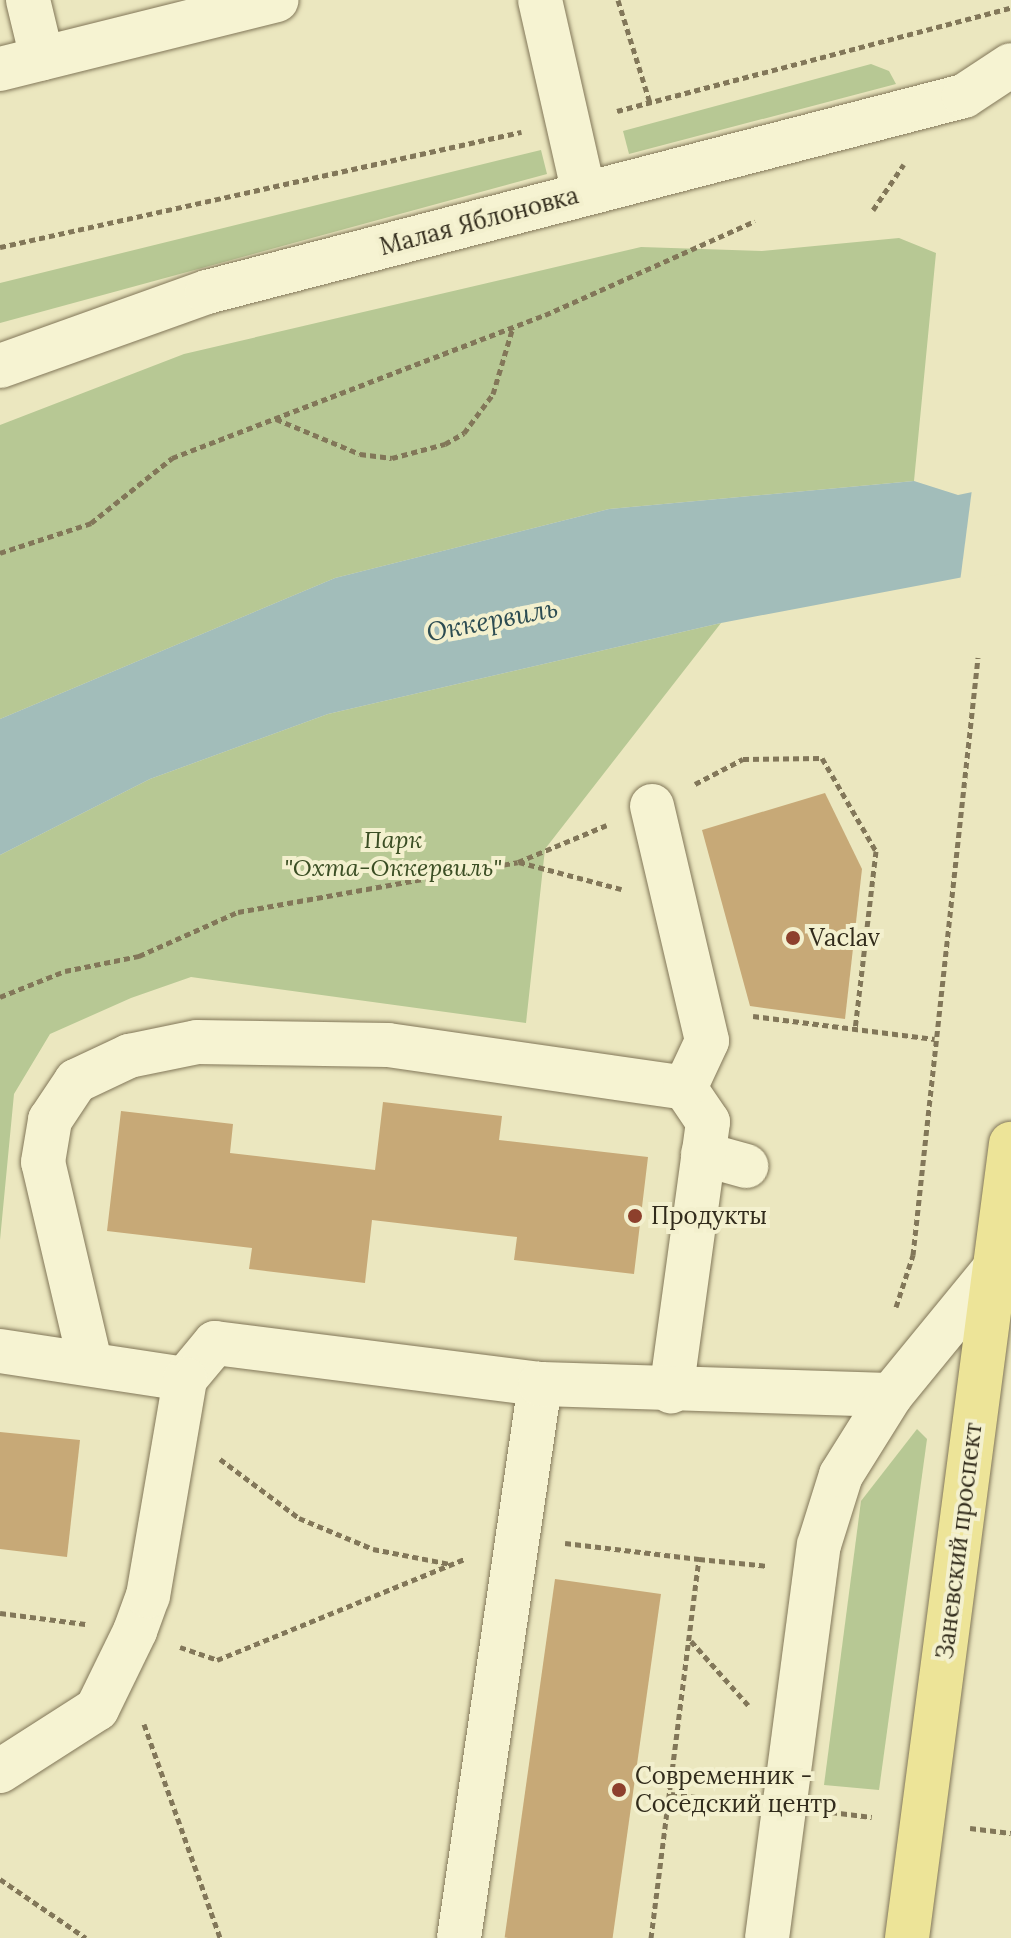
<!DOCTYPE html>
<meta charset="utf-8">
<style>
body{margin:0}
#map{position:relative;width:1011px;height:1938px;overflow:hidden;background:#ebe7bf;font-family:Lora,serif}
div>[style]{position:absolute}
.green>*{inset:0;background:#b7c894}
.water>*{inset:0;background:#a2bdba}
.pier>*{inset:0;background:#ebe7bf}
.building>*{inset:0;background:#c7a977;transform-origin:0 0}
.path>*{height:5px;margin-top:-2.5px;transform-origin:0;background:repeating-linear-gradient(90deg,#827759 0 6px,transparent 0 10px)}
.roads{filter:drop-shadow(0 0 2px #827759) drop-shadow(0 0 2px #827759)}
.minor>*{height:44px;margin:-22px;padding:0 22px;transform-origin:22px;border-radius:22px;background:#f6f3d2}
.major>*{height:44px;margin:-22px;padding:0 22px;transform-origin:22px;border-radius:22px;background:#ede498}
.dots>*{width:22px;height:22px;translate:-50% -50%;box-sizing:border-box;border:4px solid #f3f0ce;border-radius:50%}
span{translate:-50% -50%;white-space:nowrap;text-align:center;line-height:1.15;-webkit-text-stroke:8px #f3f0ce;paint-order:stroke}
.street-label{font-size:24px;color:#322c1c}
.park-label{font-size:24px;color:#3b4e24;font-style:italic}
.poi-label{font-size:24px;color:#322c1c}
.left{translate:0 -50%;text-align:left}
.water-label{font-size:26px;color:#2c4c52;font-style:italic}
</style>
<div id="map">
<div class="green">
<i style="clip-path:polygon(871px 64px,889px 71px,896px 84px,629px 154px,623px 131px)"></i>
<i style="clip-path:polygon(541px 150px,547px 174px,0 323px,0 283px)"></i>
<i style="clip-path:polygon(899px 238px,936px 253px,914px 481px,609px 509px,335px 578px,0 719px,0 425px,184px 354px,641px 247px,762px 251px)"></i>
<i style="clip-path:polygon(721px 623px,545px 849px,526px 1023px,191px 977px,131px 998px,50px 1034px,14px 1094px,0 1240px,0 855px,150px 779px,328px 714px)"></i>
<i style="clip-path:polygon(917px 1429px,927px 1439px,879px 1790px,824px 1785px,861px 1501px)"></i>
</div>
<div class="water">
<i style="clip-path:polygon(914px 481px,958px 495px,1011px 484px,1011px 568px,721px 623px,328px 714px,150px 779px,0 855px,0 719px,335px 578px,609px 509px)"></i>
</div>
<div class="pier">
<i style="clip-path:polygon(1011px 480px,1011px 572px,960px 582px,972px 489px)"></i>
</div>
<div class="building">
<i style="clip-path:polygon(825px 793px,862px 869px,845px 1019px,750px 1006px,702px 830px)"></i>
<i style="clip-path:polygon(383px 1102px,502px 1116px,499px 1140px,648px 1157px,634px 1274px,514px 1260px,517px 1237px,372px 1220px,365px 1283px,249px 1269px,252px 1248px,107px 1231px,121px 1111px,233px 1124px,230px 1153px,375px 1170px)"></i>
<i style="clip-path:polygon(0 1432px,80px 1440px,67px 1557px,0 1549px)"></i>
<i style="left:555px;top:1579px;width:107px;height:362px;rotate:8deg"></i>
</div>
<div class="path">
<i style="left:618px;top:0;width:108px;rotate:72.7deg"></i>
<i style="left:617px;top:111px;width:407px;rotate:-14.7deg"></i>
<i style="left:873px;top:210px;width:55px;rotate:-56deg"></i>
<i style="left:0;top:247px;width:534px;rotate:-12.45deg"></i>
<i style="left:276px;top:419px;width:91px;rotate:22.6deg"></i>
<i style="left:360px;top:454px;width:32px;rotate:7deg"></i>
<i style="left:392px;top:458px;width:55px;rotate:-14.8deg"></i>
<i style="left:445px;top:444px;width:22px;rotate:-30deg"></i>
<i style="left:464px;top:433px;width:49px;rotate:-53.4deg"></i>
<i style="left:493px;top:394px;width:70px;rotate:-73.4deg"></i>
<i style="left:0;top:553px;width:96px;rotate:-18.2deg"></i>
<i style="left:91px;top:523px;width:104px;rotate:-38.7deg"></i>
<i style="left:172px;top:458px;width:399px;rotate:-21deg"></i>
<i style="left:545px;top:315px;width:230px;rotate:-24.1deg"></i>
<i style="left:695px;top:784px;width:54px;rotate:-27.5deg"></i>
<i style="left:743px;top:759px;width:79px;rotate:-0.7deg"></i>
<i style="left:822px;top:758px;width:108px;rotate:59.9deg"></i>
<i style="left:876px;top:851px;width:179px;rotate:96.7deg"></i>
<i style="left:519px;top:862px;width:106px;rotate:14.8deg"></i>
<i style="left:0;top:997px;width:70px;rotate:-21.8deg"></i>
<i style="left:65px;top:971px;width:76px;rotate:-11.5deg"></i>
<i style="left:139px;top:956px;width:108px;rotate:-24deg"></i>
<i style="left:238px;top:912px;width:284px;rotate:-10.1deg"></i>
<i style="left:518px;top:862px;width:96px;rotate:-22.6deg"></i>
<i style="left:753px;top:1016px;width:183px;rotate:7.2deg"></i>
<i style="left:896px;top:1307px;width:55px;rotate:-71.9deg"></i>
<i style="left:913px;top:1255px;width:601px;rotate:-83.79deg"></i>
<i style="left:220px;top:1459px;width:99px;rotate:36.8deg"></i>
<i style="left:299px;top:1518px;width:80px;rotate:22.7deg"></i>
<i style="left:373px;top:1549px;width:78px;rotate:11deg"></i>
<i style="left:565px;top:1543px;width:135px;rotate:6.8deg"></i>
<i style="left:0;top:1613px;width:86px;rotate:7.4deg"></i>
<i style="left:691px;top:1641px;width:86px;rotate:48.3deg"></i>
<i style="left:180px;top:1647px;width:39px;rotate:19deg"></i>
<i style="left:217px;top:1660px;width:267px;rotate:-22.2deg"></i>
<i style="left:144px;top:1724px;width:227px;rotate:70.4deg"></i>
<i style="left:671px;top:1794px;width:66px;rotate:6.9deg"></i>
<i style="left:831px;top:1812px;width:41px;rotate:7deg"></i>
<i style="left:970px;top:1828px;width:41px;rotate:7deg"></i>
<i style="left:0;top:1879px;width:104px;rotate:34.5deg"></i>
<i style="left:651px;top:1938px;width:382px;rotate:-82.8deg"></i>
<i style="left:699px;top:1559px;width:69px;rotate:5.8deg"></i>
</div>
<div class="roads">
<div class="minor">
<i style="left:28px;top:0;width:60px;rotate:76.4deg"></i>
<i style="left:540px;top:0;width:198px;rotate:77.2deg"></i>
<i style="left:0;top:69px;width:285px;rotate:-14deg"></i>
<i style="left:0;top:366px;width:220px;rotate:-19.7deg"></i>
<i style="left:207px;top:292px;width:782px;rotate:-14.52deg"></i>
<i style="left:964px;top:96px;width:56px;rotate:-33.4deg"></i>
<i style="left:652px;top:806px;width:241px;rotate:76.8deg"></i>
<i style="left:707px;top:1041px;width:52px;rotate:115.1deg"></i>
<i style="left:703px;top:1154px;width:45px;rotate:15.6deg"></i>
<i style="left:0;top:1351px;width:187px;rotate:8.6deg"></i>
<i style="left:185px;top:1379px;width:47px;rotate:-50.2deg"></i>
<i style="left:215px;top:1343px;width:328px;rotate:7.2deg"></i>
<i style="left:90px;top:1362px;width:205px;rotate:-103.2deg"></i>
<i style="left:43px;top:1162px;width:43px;rotate:-80.5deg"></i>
<i style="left:50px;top:1120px;width:47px;rotate:-56.3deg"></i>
<i style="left:76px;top:1081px;width:59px;rotate:-25.3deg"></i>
<i style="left:129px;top:1056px;width:69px;rotate:-11.6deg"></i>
<i style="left:197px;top:1042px;width:191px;rotate:0.9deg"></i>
<i style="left:388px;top:1045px;width:300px;rotate:8.2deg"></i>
<i style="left:685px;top:1088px;width:41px;rotate:55.9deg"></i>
<i style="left:708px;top:1122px;width:272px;rotate:97.8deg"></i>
<i style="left:0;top:1771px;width:115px;rotate:-32.6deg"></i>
<i style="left:97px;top:1709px;width:87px;rotate:-64deg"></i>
<i style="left:135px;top:1631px;width:37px;rotate:-70deg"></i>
<i style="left:148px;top:1596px;width:220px;rotate:-80.3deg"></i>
<i style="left:459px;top:1938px;width:560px;rotate:-81.68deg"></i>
<i style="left:540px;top:1384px;width:351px;rotate:1.8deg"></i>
<i style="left:767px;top:1938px;width:396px;rotate:-82.5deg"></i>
<i style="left:819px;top:1545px;width:73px;rotate:-72.6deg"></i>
<i style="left:841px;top:1475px;width:94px;rotate:-58deg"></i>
<i style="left:891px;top:1395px;width:164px;rotate:-50.7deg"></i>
</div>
<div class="major">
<i style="left:907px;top:1938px;width:801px;rotate:-82.54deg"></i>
</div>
</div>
<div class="dots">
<i style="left:793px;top:938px;background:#8d402c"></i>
<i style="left:635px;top:1216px;background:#8d402c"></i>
<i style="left:619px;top:1790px;background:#8d402c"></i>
</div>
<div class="street-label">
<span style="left:479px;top:221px;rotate:-15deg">Малая Яблоновка</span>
<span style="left:959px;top:1541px;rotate:-83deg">Заневский проспект</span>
</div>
<div class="park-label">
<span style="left:393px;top:854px">Парк<br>"Охта-Оккервиль"</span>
</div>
<div class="poi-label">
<span class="left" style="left:809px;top:938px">Vaclav</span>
<span class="left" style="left:651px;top:1216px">Продукты</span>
<span class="left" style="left:635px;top:1790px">Современник -<br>Соседский центр</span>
</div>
<div class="water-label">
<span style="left:492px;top:620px;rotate:-11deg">Оккервиль</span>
</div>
</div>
